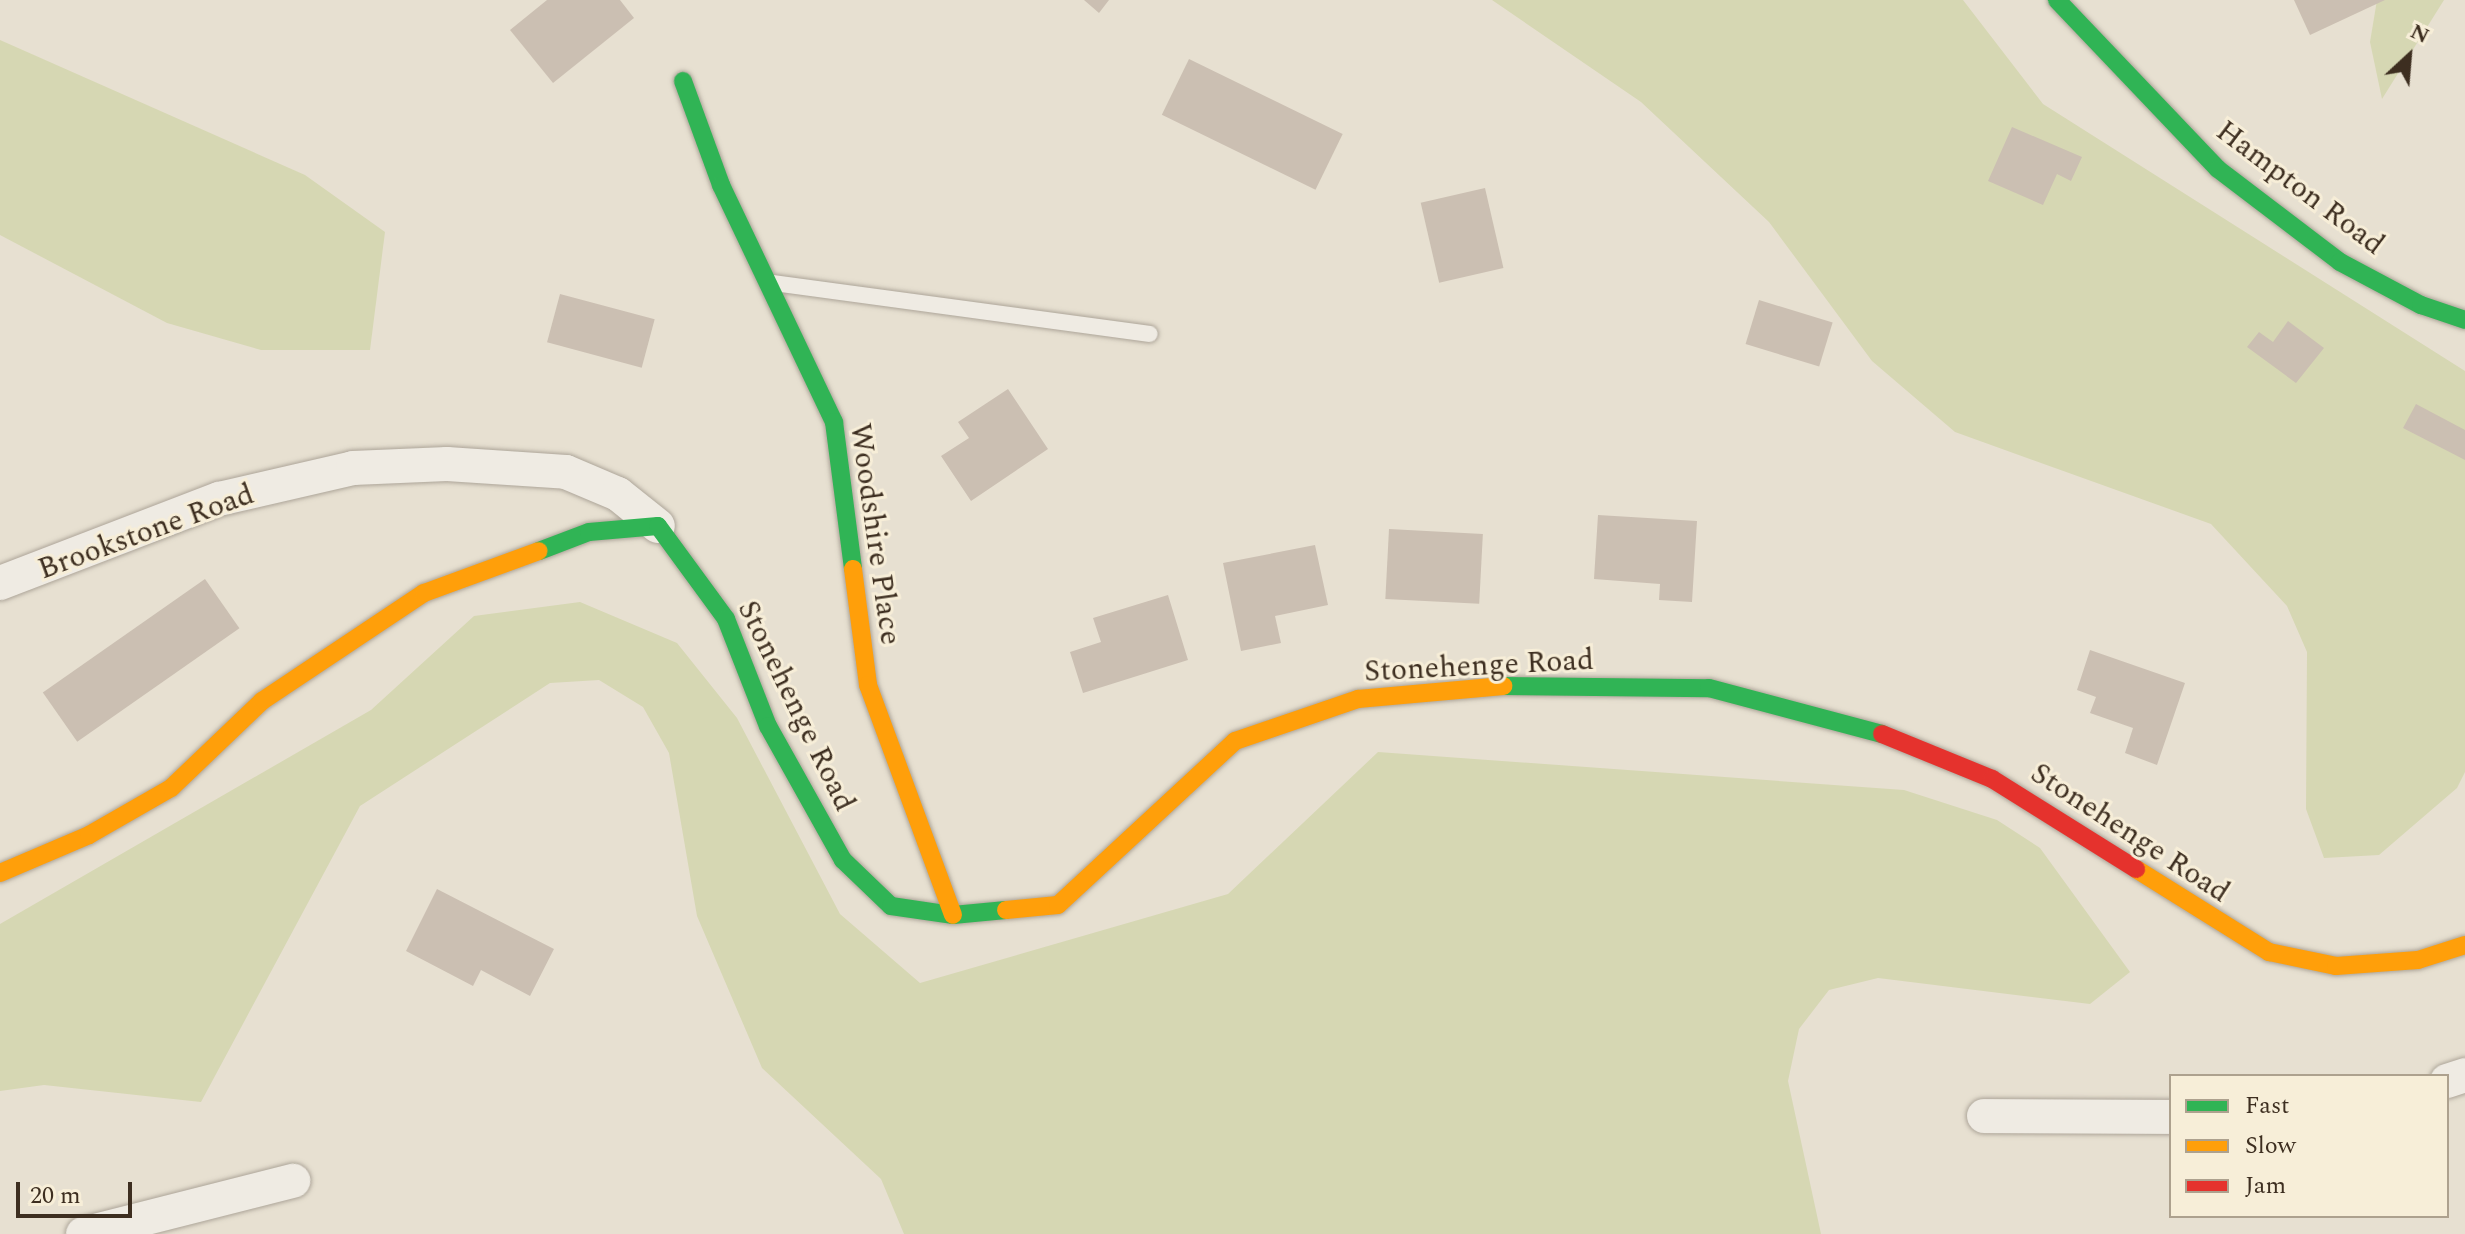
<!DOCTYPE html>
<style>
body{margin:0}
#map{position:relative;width:2465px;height:1234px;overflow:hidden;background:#e7e0d1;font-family:Spectral,serif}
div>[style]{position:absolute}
.green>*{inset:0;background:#d6d7b3}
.building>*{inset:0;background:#cbbfb2;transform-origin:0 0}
.roads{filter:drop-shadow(0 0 2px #ada599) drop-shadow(0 0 2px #ada599)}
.lane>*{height:16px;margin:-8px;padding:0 8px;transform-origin:8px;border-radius:8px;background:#efebe3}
.street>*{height:34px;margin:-17px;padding:0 17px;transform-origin:17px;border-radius:17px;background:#efebe3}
.fast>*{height:18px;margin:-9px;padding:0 9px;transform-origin:9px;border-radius:9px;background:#30b455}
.slow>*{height:18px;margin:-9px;padding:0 9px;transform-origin:9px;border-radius:9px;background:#ff9f0a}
.jam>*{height:18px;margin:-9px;padding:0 9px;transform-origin:9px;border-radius:9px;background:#e5322d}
span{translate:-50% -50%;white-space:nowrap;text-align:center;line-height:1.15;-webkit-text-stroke:6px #f7eed8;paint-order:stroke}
.street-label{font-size:30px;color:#3d2e20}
.legend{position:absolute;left:2169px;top:1074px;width:280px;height:144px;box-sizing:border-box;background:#f7eed8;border:2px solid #ada18e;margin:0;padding:10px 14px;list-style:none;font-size:24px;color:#3d2e20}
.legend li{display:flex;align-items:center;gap:16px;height:40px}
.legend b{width:40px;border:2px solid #ada18e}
.north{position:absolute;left:2369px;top:16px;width:80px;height:80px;-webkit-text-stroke:6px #f7eed8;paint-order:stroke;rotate:26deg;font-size:22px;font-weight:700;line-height:32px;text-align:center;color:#3d2e20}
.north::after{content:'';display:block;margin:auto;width:28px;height:36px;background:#3d2e20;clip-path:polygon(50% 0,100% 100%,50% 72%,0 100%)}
.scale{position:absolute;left:16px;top:1182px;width:116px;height:36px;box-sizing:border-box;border:4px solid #3d2e20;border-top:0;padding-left:10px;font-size:24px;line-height:28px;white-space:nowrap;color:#3d2e20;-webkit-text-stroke:6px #f7eed8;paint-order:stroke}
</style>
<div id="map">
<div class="green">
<i style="clip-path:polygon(1492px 0,1963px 0,2043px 104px,2465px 371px,2465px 772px,2457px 788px,2379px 855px,2324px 858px,2306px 809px,2307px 652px,2287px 606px,2211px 524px,1955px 432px,1872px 361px,1769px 222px,1641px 102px)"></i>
<i style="clip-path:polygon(2377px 0,2444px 0,2382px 99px,2370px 42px)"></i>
<i style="clip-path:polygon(0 40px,305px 175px,385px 232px,370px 350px,261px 350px,167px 323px,0 235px)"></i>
<i style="clip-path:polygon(580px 602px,677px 643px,737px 718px,840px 914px,920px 983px,1228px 894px,1378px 752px,1904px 790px,1997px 820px,2040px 848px,2130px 972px,2090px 1004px,1878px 978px,1829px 990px,1799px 1029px,1788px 1081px,1821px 1234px,904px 1234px,881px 1179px,762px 1068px,697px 916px,669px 753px,643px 707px,599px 680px,550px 683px,360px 806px,201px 1102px,44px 1085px,0 1091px,0 924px,371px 710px,474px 616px)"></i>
</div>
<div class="building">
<i style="clip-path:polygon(547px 0,620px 0,634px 18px,553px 83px,510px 30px)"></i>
<i style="clip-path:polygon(1084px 0,1109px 0,1099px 13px)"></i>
<i style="clip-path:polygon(2294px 0,2385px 0,2310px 35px)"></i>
<i style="left:1189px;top:59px;width:171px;height:62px;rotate:26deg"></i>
<i style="clip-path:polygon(2012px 127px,2082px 157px,2071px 181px,2057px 174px,2043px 205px,1988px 181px)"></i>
<i style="left:1485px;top:188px;width:82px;height:66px;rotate:77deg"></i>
<i style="left:560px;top:294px;width:98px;height:50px;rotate:15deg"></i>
<i style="left:1759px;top:300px;width:77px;height:46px;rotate:17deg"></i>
<i style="clip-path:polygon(2288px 321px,2324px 348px,2296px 383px,2247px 347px,2259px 332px,2273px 342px)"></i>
<i style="clip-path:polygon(1008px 389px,1048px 449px,971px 501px,941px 456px,969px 438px,958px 422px)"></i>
<i style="clip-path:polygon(2416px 404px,2465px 430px,2465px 460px,2403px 428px)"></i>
<i style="clip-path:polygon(1598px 515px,1697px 521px,1692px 602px,1659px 600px,1660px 584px,1594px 579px)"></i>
<i style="left:1389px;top:529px;width:94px;height:70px;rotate:3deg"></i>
<i style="clip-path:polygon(1315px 545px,1328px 605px,1275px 616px,1281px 643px,1241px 651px,1223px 563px)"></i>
<i style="left:205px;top:579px;width:60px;height:198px;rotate:55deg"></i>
<i style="clip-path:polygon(1168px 595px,1188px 660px,1083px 693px,1070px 652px,1101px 642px,1093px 618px)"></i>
<i style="clip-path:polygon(2090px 650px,2185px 683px,2157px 765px,2125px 753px,2133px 728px,2090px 713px,2096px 697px,2077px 690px)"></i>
<i style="clip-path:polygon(437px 889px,554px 949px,530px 996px,481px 970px,473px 986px,406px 951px)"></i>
</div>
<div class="roads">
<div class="lane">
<i style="left:773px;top:283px;width:380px;rotate:7.7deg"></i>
</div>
<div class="street">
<i style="left:0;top:583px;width:235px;rotate:-21deg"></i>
<i style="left:219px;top:499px;width:138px;rotate:-13deg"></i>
<i style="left:353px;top:468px;width:94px;rotate:-2.4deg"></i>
<i style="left:447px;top:464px;width:119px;rotate:3.8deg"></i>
<i style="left:566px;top:472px;width:56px;rotate:22.9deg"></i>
<i style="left:618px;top:494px;width:51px;rotate:38.7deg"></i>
<i style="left:2447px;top:1081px;width:19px;rotate:-18deg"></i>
<i style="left:1984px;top:1116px;width:187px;rotate:0.3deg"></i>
<i style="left:83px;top:1234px;width:217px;rotate:-14.2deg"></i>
</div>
<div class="fast">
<i style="left:2057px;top:0;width:233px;rotate:46.4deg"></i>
<i style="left:2218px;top:169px;width:153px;rotate:37.3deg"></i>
<i style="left:2340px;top:262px;width:92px;rotate:28deg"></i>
<i style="left:2421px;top:305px;width:46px;rotate:18.8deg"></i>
<i style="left:683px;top:81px;width:111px;rotate:69.9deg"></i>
<i style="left:721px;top:185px;width:263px;rotate:64.5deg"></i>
<i style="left:834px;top:422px;width:148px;rotate:82.6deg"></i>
<i style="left:539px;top:551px;width:53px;rotate:-20.8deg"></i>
<i style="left:589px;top:532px;width:69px;rotate:-5deg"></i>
<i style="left:658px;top:526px;width:115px;rotate:53.8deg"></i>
<i style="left:726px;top:619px;width:115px;rotate:68.6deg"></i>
<i style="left:768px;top:726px;width:154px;rotate:60.8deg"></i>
<i style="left:843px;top:860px;width:66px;rotate:43.8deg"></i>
<i style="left:891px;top:906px;width:63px;rotate:8.3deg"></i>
<i style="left:953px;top:915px;width:53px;rotate:-5.4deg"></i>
<i style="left:1503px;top:686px;width:206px;rotate:0.6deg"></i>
<i style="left:1709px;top:688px;width:179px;rotate:14.9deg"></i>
</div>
<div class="slow">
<i style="left:853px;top:569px;width:117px;rotate:82.6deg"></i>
<i style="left:868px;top:685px;width:245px;rotate:69.7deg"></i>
<i style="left:2136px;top:869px;width:157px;rotate:32deg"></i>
<i style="left:2269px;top:952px;width:68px;rotate:11.8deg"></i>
<i style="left:2336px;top:966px;width:82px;rotate:-4.2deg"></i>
<i style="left:2418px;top:960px;width:49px;rotate:-17.7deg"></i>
<i style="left:0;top:873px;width:97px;rotate:-23.1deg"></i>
<i style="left:89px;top:835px;width:95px;rotate:-29.8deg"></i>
<i style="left:171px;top:788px;width:126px;rotate:-43.7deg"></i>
<i style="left:262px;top:701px;width:195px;rotate:-33.7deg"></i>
<i style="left:424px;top:593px;width:122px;rotate:-20.1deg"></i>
<i style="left:1006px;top:910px;width:52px;rotate:-5.5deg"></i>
<i style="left:1058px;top:905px;width:241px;rotate:-42.8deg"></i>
<i style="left:1235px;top:741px;width:130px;rotate:-18.9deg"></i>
<i style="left:1358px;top:699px;width:146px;rotate:-5.1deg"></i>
</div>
<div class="jam">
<i style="left:1882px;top:734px;width:119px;rotate:22.2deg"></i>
<i style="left:1992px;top:779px;width:170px;rotate:32deg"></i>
</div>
</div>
<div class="street-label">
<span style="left:2300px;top:188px;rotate:37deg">Hampton Road</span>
<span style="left:146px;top:532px;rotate:-20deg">Brookstone Road</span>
<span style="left:875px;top:534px;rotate:82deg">Woodshire Place</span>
<span style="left:1479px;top:666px;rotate:-3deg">Stonehenge Road</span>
<span style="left:796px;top:706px;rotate:64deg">Stonehenge Road</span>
<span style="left:2130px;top:833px;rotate:33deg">Stonehenge Road</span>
</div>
<ul class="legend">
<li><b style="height:10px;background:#30b455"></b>Fast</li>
<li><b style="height:10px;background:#ff9f0a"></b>Slow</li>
<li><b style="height:10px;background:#e5322d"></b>Jam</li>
</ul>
<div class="north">N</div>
<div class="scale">20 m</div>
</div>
